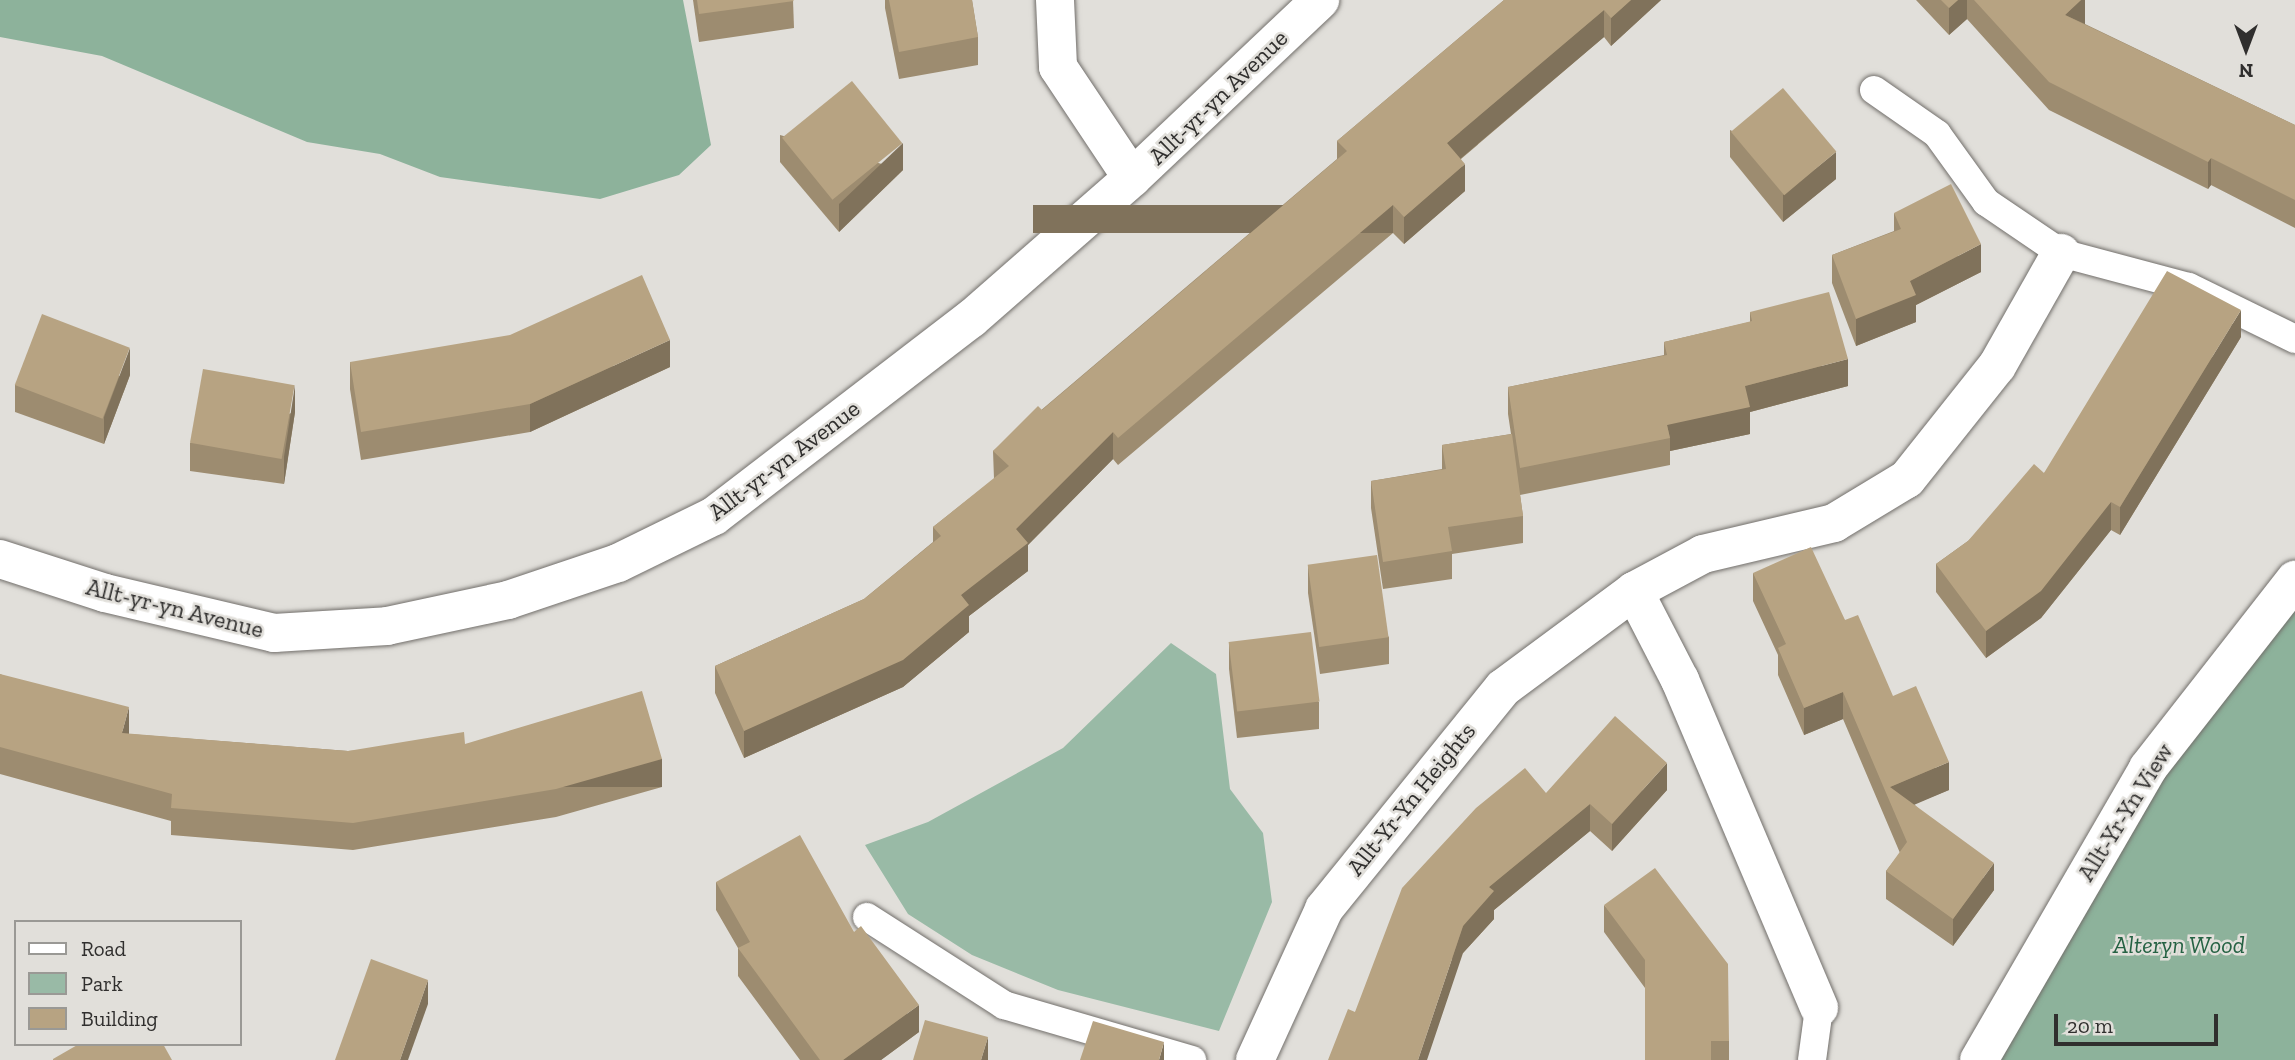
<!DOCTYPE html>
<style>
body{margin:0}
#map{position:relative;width:2295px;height:1060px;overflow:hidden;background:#e1dfda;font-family:"Zilla Slab",serif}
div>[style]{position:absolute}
.green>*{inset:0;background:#99baa6}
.forest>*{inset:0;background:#8db29b}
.roads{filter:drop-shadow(0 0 2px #726f6b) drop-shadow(0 0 2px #726f6b)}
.lane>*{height:28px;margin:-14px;padding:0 14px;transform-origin:14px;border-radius:14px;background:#fff}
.street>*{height:38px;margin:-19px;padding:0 19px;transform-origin:19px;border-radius:19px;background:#fff}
.secondary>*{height:38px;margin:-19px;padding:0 19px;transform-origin:19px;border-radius:19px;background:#fff}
.wall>*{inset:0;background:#9d8c70}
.shaded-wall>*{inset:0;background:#80725b;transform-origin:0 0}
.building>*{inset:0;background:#b7a382;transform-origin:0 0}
span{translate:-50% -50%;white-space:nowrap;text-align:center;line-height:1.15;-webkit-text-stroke:5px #e1dfda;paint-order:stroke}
.street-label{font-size:24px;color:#302f2e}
.park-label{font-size:24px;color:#256243;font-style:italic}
.legend{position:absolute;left:14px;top:920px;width:228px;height:126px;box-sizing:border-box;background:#e1dfda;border:2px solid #9a9995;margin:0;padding:9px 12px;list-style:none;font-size:21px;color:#302f2e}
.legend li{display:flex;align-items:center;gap:14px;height:35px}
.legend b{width:35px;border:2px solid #9a9995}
.north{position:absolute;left:2211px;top:14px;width:70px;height:70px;-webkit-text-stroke:5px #e1dfda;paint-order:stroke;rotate:180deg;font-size:19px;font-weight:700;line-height:28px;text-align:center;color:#302f2e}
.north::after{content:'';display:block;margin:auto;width:24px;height:32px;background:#302f2e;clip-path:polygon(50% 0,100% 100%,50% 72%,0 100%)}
.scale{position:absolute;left:2054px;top:1014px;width:164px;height:32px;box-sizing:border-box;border:4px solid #302f2e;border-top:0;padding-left:9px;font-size:21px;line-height:24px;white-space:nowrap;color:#302f2e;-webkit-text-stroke:5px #e1dfda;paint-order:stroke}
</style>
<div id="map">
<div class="green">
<i style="clip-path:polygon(1171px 643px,1216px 674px,1230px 789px,1263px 833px,1272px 902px,1219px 1031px,1058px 990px,972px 955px,908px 914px,865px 845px,928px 822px,1063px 748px)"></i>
</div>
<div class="forest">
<i style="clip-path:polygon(0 0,683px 0,711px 145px,679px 175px,600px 199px,440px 177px,380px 154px,307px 142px,102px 56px,0 37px)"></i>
<i style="clip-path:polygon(2295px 580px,2295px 1060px,1979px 1060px)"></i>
</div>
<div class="roads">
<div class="lane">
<i style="left:1874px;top:90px;width:77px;rotate:34.9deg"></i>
<i style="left:1937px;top:134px;width:84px;rotate:54.2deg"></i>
<i style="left:1986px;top:202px;width:91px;rotate:34.2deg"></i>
<i style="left:2061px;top:253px;width:132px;rotate:14.9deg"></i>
<i style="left:2189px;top:287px;width:118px;rotate:26.1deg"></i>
<i style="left:867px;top:917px;width:163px;rotate:32.7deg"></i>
<i style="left:1004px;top:1005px;width:196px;rotate:16.3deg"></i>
<i style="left:1812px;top:1060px;width:52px;rotate:-82.3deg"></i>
</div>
<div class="street">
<i style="left:1055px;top:0;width:67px;rotate:87.4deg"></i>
<i style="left:1058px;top:67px;width:133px;rotate:56.3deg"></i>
<i style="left:0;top:559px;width:110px;rotate:17.9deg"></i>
<i style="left:105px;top:593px;width:174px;rotate:13.3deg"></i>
<i style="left:274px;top:633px;width:113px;rotate:-3.5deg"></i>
<i style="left:387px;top:626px;width:124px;rotate:-12.1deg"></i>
<i style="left:508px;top:600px;width:116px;rotate:-18.6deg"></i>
<i style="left:618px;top:563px;width:107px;rotate:-26.1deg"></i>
<i style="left:714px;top:516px;width:324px;rotate:-37.5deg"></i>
<i style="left:971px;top:319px;width:214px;rotate:-41.2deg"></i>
<i style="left:1132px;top:178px;width:259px;rotate:-43.4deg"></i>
<i style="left:1634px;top:591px;width:100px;rotate:62.7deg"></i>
<i style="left:1680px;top:680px;width:356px;rotate:67deg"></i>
<i style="left:1255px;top:1060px;width:166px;rotate:-65.4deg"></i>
<i style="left:1324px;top:909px;width:284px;rotate:-51deg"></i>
<i style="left:1503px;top:688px;width:163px;rotate:-36.5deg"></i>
<i style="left:1634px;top:591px;width:78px;rotate:-28.2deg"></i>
<i style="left:1703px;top:554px;width:135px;rotate:-13.3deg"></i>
<i style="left:1834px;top:523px;width:85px;rotate:-31.1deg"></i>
<i style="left:1907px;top:479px;width:144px;rotate:-51.5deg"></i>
<i style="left:1997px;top:366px;width:130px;rotate:-60.5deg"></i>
</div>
<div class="secondary">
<i style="left:1979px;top:1060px;width:337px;rotate:-59.9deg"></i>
<i style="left:2148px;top:768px;width:239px;rotate:-52deg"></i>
</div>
</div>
<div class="wall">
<i style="clip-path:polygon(693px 0,793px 0,794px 28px,699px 42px)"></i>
<i style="clip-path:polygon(885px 0,972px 0,978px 37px,978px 65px,899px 79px,885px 8px)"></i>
<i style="clip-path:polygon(1504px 0,1661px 0,1611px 46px,1604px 37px,1461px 159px,1465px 191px,1404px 244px,1393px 233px,1118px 465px,1113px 459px,1028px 545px,1028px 571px,969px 616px,969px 632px,903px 687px,744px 758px,715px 693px,715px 666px,864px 599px,933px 542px,933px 527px,994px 479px,993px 451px,1337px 159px,1337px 141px)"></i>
<i style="clip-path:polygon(1916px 0,2085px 0,2085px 24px,2295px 125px,2295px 228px,2211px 185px,2208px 189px,2049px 110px,1967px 19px,1949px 35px)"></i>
<i style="clip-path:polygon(1730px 130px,1836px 179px,1783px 222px,1730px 157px)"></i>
<i style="clip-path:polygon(780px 135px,903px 170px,839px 232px,780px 162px)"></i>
<i style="clip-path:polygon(1894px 213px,1981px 272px,1916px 305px,1916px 322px,1856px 346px,1832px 283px,1832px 255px,1894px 231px)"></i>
<i style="clip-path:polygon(1750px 312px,1848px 386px,1750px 412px,1750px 434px,1670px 451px,1670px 465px,1520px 495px,1523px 516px,1523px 543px,1452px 554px,1452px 579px,1383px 589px,1371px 508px,1371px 481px,1442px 469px,1442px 445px,1511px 434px,1508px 414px,1508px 387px,1664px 355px,1664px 342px,1750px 322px)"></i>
<i style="clip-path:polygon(2241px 337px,2120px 535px,2111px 530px,2041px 618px,1986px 658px,1936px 592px,1936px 564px,1968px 541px,2044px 473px)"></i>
<i style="clip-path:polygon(350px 362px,670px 367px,530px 432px,361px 460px,350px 389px)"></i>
<i style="clip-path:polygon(130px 375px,104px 444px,15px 412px,15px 385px)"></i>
<i style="clip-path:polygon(295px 412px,284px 484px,190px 471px,190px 443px)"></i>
<i style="clip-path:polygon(1308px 566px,1389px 637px,1389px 664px,1320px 674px,1308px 593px)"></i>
<i style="clip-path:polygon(1753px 573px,1845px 620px,1949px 790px,1914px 804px,1994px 890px,1953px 946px,1886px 899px,1886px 871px,1900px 853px,1843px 719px,1804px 735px,1778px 675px,1778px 655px,1753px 601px)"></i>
<i style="clip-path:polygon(1229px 642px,1319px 702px,1319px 729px,1237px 738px,1229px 669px)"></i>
<i style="clip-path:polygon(0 674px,129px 734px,348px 751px,465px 744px,662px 787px,556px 817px,353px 850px,171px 835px,171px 821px,0 774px)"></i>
<i style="clip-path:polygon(1667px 790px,1612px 851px,1590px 831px,1494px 910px,1494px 919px,1463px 953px,1355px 1012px,1546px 793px)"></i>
<i style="clip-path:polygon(716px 882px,854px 932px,919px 1032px,881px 1060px,800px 1060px,738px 976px,738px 948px,716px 910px)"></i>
<i style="clip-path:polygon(1604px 905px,1729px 1041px,1729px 1060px,1645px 1060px,1645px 988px,1604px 932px)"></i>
</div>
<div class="shaded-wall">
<i style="clip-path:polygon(1631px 0,1661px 0,1611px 46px,1611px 18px)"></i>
<i style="clip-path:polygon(1958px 0,1967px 0,1967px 19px,1949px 35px,1949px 8px)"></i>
<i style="clip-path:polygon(2081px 0,2085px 0,2085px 24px,2065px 15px)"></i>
<i style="clip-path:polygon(1604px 10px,1604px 37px,1447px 170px,1447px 143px)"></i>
<i style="clip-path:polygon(903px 143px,903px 170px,839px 232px,839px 204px)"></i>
<i style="clip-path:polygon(1836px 152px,1836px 179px,1783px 222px,1783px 195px)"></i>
<i style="clip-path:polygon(2211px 158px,2211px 185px,2208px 189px,2208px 162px)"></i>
<i style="clip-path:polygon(1465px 164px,1465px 191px,1404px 244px,1404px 217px)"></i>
<i style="left:1393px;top:205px;width:28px;height:360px;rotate:90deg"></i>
<i style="clip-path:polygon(1981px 244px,1981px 272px,1916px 305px,1916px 322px,1856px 346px,1856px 319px,1910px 281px)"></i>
<i style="clip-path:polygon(2241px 310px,2241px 337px,2120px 535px,2120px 507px)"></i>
<i style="clip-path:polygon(670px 340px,670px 367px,530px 432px,530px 404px)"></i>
<i style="clip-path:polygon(130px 348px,130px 375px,104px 444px,104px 417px)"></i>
<i style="clip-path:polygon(1848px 359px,1848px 386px,1750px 412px,1750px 434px,1670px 451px,1670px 438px,1667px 425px,1745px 386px)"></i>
<i style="clip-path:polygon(295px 385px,295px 412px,284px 484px,284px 457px)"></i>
<i style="clip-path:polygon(1113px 432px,1113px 459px,1028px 545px,1028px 571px,969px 616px,969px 632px,903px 687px,744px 758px,744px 731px,961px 595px,1016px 529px)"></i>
<i style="clip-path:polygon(2111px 502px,2111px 530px,2041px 618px,1986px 658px,1986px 631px)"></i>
<i style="clip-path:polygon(1843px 692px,1843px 719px,1804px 735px,1804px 708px)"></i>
<i style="clip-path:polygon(129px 707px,129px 735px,122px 733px)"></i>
<i style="left:662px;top:759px;width:28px;height:110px;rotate:90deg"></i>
<i style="clip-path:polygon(1949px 762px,1949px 790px,1895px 813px,1890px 787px)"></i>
<i style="clip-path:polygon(1667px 763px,1667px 790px,1612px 851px,1612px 824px)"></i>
<i style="clip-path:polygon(1590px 804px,1590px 831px,1494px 910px,1494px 919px,1463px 953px,1427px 1060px,1418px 1060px,1463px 926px,1489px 887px)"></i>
<i style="clip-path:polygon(1994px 863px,1994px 890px,1953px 946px,1953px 919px)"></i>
<i style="clip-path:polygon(428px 980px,428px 1004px,408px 1060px,400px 1060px)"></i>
<i style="clip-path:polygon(919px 1005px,919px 1032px,881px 1060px,843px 1060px)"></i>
<i style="clip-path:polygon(988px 1037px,988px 1060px,981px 1060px)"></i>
<i style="clip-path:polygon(1164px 1042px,1164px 1060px,1159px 1060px)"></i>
</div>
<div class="building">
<i style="clip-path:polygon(697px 0,793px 0,794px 1px,699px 14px)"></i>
<i style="clip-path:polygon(889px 0,972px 0,978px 37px,899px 52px)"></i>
<i style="clip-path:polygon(1504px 0,1631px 0,1611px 18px,1604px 10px,1447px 143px,1465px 164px,1404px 217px,1393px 205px,1118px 438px,1113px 432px,1016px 529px,1028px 543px,961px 595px,969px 605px,903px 660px,744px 731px,715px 666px,864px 599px,941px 536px,933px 527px,1009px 466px,993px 451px,1038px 406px,1042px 410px,1347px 151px,1337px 141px)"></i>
<i style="clip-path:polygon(1941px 0,1958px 0,1949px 8px)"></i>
<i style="clip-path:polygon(1974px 0,2081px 0,2065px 15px,2295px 125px,2295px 200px,2211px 158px,2208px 162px,2049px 82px)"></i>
<i style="left:852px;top:81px;width:80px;height:90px;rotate:51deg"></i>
<i style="left:1783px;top:88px;width:83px;height:68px;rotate:50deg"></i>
<i style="clip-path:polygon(1951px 184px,1981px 244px,1910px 281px,1916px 295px,1856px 319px,1832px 255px,1901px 229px,1894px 213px)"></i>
<i style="clip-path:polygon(2167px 271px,2241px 310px,2120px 507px,2111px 502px,2041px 591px,1986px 631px,1936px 564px,1968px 541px,2034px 464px,2044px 473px)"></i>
<i style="clip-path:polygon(642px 275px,670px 340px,530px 404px,361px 432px,350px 362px,510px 335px)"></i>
<i style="clip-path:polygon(1829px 292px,1848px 359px,1745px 386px,1750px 407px,1667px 425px,1670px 438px,1520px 468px,1508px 387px,1667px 355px,1664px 342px,1752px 321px,1750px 312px)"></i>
<i style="left:42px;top:314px;width:94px;height:76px;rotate:21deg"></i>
<i style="left:203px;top:369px;width:93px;height:75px;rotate:10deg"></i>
<i style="clip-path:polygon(1512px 434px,1523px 516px,1448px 527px,1452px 551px,1383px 562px,1371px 481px,1446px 469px,1442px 445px)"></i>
<i style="clip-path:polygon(1811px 547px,1845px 620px,1858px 615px,1893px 696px,1916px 686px,1949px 762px,1890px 787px,1994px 863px,1953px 919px,1886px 871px,1907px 842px,1843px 692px,1804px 708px,1778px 648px,1786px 644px,1753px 573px)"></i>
<i style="left:1377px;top:555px;width:83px;height:70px;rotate:82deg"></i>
<i style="left:1311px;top:632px;width:70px;height:83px;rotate:83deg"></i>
<i style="clip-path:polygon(0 674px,129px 707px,122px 733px,348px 751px,464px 732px,465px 744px,642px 691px,662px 759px,556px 789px,353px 823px,171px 808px,172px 794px,0 747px)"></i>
<i style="clip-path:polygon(1615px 716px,1667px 763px,1612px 824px,1590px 804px,1489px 887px,1494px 891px,1463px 926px,1418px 1060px,1328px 1060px,1348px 1009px,1355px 1012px,1402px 888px,1476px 808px,1525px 768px,1546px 793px)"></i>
<i style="clip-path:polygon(800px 835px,854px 932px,861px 926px,919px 1005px,843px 1060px,820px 1060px,738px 948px,750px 942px,716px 882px)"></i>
<i style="clip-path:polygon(1655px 868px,1728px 964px,1729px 1041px,1711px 1041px,1711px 1060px,1645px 1060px,1645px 960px,1604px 905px)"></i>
<i style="clip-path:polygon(371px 959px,428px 980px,400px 1060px,335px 1060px)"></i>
<i style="clip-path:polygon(925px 1020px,988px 1037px,981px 1060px,913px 1060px)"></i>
<i style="clip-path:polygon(1093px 1021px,1164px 1042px,1159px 1060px,1080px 1060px)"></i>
<i style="clip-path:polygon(79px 1044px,163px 1044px,172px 1060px,53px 1060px,53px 1059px)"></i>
</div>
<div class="street-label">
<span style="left:1218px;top:97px;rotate:-44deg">Allt-yr-yn Avenue</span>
<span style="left:784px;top:460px;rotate:-37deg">Allt-yr-yn Avenue</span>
<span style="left:175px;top:608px;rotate:14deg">Allt-yr-yn Avenue</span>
<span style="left:1411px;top:799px;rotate:-51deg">Allt-Yr-Yn Heights</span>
<span style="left:2125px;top:812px;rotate:-58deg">Allt-Yr-Yn View</span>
</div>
<div class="park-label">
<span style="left:2179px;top:945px">Alteryn Wood</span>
</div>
<ul class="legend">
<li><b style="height:9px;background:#fff"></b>Road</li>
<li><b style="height:19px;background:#99baa6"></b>Park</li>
<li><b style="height:19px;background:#b7a382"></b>Building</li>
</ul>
<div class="north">N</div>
<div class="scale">20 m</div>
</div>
